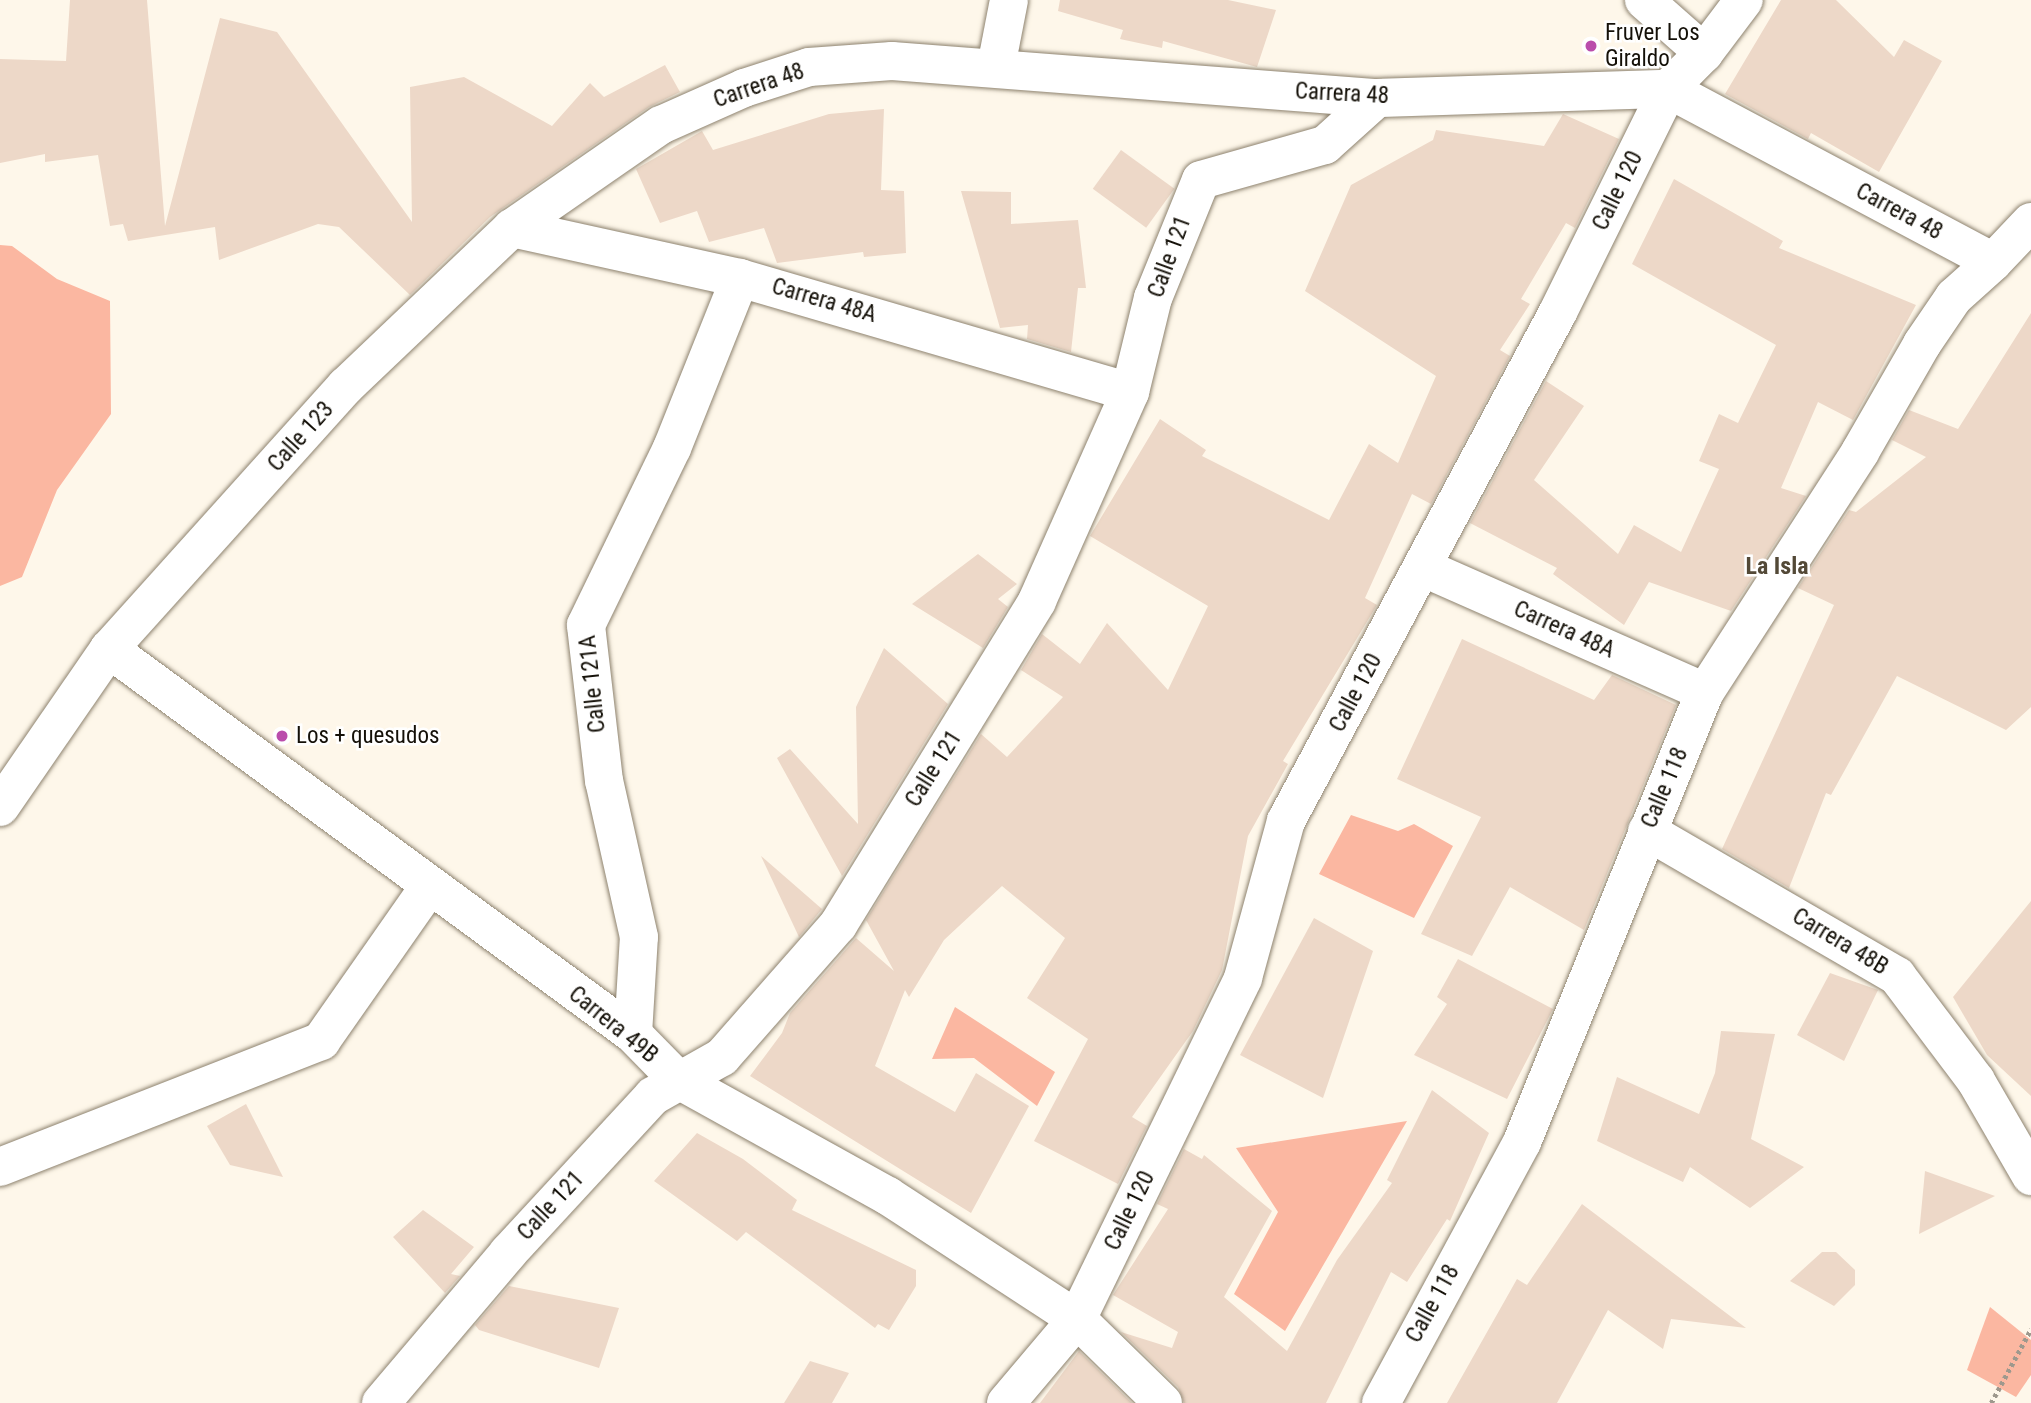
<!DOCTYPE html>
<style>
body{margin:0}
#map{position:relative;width:2031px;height:1403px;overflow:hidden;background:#fef7ea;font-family:"Roboto Condensed",sans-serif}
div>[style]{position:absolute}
.green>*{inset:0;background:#fbb7a1}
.building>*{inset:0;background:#edd8c8;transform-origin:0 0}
.path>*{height:4.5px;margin-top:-2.25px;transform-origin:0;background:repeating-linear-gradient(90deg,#9e988d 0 3.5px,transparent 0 7px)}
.roads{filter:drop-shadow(0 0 2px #8d826e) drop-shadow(0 0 2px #8d826e)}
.street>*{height:38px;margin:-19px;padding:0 19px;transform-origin:19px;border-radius:19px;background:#fff}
.secondary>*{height:38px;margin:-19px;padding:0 19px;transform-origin:19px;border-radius:19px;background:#fff}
.dots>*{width:19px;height:19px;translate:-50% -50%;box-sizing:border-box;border:4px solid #fff;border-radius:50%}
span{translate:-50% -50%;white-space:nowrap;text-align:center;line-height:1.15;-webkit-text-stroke:5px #fff;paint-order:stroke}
.poi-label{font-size:23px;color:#141008}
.left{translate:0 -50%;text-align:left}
.street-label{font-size:23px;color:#141008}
.neighbourhood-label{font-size:24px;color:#534937;font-weight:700}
</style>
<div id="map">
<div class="green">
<i style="clip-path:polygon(0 245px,12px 246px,57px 279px,110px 301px,111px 414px,57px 490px,22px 577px,0 586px)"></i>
<i style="clip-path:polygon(1351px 815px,1398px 831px,1414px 824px,1453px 846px,1414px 918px,1319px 874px)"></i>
<i style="clip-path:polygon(955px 1007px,1055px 1072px,1037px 1106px,974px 1058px,932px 1059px)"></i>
<i style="clip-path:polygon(1407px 1121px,1285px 1331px,1234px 1294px,1278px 1212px,1236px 1148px)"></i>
<i style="clip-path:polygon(1990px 1307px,2031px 1340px,2031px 1375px,2016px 1397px,1967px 1370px)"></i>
</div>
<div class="building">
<i style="clip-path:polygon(70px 0,147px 0,165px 226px,220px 18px,277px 32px,412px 222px,410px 87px,464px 77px,552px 126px,590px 83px,604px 97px,665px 65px,680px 92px,649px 107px,490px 217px,410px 295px,339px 227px,318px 224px,219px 260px,215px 227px,128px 241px,123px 224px,110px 226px,98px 155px,45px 162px,45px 154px,0 163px,0 59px,66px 61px)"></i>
<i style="clip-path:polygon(1060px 0,1228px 0,1276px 10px,1257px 67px,1163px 41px,1162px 48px,1120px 39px,1123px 30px,1058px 11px)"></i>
<i style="clip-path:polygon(1781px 0,1836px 0,1894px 57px,1904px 40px,1942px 61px,1879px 172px,1811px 133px,1808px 139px,1725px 94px)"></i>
<i style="clip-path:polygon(884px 109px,881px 190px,904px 191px,906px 253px,864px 257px,863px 252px,777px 263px,764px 228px,709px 242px,697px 211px,660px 223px,636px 169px,702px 131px,713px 150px,829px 114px)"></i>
<i style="clip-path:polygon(1563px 114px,1619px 139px,1575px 228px,1566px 223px,1521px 299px,1530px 304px,1500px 350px,1510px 356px,1431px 504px,1412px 494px,1365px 598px,1377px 605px,1283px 761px,1288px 764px,1248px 836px,1222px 970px,1193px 1031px,1132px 1117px,1147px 1126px,1118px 1184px,1034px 1141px,1088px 1039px,1027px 998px,1065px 938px,1002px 886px,944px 940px,909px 997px,905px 990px,875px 1066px,955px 1112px,976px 1073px,1029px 1106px,971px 1213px,750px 1076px,782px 1033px,790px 1013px,856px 938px,894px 971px,866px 920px,981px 734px,1007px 757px,1063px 697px,1021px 670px,1042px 634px,1080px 664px,1107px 623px,1168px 690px,1208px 606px,1090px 536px,1160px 419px,1206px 450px,1202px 456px,1329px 520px,1369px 444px,1398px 463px,1436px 376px,1305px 291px,1351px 185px,1433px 140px,1436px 130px,1544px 146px)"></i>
<i style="left:1121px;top:150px;width:66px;height:48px;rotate:36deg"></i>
<i style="clip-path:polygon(1674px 179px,1783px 241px,1779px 248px,1916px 305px,1853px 420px,1818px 402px,1781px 488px,1806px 496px,1731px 611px,1649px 582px,1624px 625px,1553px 574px,1557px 568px,1470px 523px,1546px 381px,1584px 406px,1534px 480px,1618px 554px,1634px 525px,1681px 552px,1719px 469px,1699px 461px,1719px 414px,1738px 423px,1776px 345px,1632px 264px)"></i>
<i style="clip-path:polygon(961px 191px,1011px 192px,1011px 224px,1078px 220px,1086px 288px,1078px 288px,1071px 352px,1027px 339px,1028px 325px,1000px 328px)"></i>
<i style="clip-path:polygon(2031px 313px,2031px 707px,2006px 730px,1897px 676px,1831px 795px,1826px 793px,1789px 888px,1722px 849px,1834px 605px,1798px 588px,1849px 510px,1856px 512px,1926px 457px,1892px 440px,1909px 410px,1958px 429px)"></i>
<i style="clip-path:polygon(978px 554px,1017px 584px,998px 599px,1008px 607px,983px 648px,912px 604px)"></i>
<i style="clip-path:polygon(1462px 639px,1594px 700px,1612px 675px,1676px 705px,1584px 930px,1510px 887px,1472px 956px,1421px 934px,1481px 817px,1397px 779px)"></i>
<i style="clip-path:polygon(884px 648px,948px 704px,842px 876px,777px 758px,790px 749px,858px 824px,856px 707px)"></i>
<i style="clip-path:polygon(761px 856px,822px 909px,799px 937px)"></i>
<i style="clip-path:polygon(2031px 901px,2031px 1096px,1987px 1055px,1953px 997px)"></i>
<i style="clip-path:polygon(1314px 918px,1373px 951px,1323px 1098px,1240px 1055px)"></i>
<i style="clip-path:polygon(1458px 959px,1553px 1009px,1507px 1099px,1414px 1055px,1447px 1004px,1437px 997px)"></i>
<i style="clip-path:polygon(1830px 973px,1878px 990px,1844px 1061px,1797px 1035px)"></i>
<i style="clip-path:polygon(1721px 1031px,1775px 1034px,1751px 1139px,1804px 1167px,1750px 1208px,1690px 1167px,1683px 1182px,1597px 1141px,1617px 1077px,1699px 1114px,1715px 1073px)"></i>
<i style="clip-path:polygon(1432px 1090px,1489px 1133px,1450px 1221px,1447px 1219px,1407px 1282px,1391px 1272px,1326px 1403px,1184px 1403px,1178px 1387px,1121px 1332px,1172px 1348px,1178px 1332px,1113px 1295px,1168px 1209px,1157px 1204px,1184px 1149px,1202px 1159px,1204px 1155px,1272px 1211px,1224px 1297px,1287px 1351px,1337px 1260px,1392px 1183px,1387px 1180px)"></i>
<i style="clip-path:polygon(246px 1104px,283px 1177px,230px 1165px,207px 1126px)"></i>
<i style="clip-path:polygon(697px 1133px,743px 1159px,797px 1200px,792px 1210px,916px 1270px,916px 1286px,889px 1330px,878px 1324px,875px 1328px,746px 1232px,737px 1241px,654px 1181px)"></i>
<i style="clip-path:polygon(1925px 1171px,1995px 1196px,1919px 1234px)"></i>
<i style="clip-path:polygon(1582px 1204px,1746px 1328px,1671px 1319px,1663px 1349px,1608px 1310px,1557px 1403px,1447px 1403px,1517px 1279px,1527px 1285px)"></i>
<i style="clip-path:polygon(423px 1210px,474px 1247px,451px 1274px,460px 1276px,445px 1293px,393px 1237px)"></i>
<i style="clip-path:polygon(1822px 1252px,1836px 1252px,1855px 1270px,1855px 1285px,1834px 1306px,1790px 1281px)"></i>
<i style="clip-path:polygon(509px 1286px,619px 1308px,599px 1368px,479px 1330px,475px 1325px)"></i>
<i style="clip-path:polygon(1079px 1351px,1132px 1403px,1040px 1403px)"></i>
<i style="clip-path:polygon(810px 1361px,849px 1373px,832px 1403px,784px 1403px)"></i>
</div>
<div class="path">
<i style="left:1991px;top:1403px;width:84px;rotate:-61.6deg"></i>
</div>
<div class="roads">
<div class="street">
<i style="left:1644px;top:0;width:80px;rotate:41.5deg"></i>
<i style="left:996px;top:67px;width:68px;rotate:-79deg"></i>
<i style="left:512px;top:228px;width:233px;rotate:12.4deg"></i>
<i style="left:740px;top:278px;width:406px;rotate:16.3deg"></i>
<i style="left:1424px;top:568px;width:307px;rotate:23.8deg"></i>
<i style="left:109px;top:649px;width:650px;rotate:36.31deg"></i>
<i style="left:633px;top:1034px;width:63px;rotate:45.6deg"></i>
<i style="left:677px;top:1079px;width:241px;rotate:29deg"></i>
<i style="left:888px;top:1196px;width:225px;rotate:33.1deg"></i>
<i style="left:1077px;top:1319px;width:120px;rotate:44.3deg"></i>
<i style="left:1647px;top:831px;width:289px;rotate:30.1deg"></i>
<i style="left:1897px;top:976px;width:131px;rotate:53deg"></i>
<i style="left:1976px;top:1081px;width:110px;rotate:59.9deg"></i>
<i style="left:633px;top:1034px;width:97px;rotate:-86.5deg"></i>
<i style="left:639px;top:937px;width:160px;rotate:-102.6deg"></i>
<i style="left:604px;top:781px;width:157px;rotate:-96.6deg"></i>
<i style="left:586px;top:625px;width:197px;rotate:-64.1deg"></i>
<i style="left:672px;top:448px;width:183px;rotate:-68.2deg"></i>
<i style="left:0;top:1167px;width:345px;rotate:-21.4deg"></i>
<i style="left:321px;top:1041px;width:188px;rotate:-55deg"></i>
<i style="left:381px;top:1403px;width:197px;rotate:-49.7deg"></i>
<i style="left:508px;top:1253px;width:214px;rotate:-47.3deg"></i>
<i style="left:653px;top:1096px;width:79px;rotate:-29.5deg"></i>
<i style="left:722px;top:1057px;width:176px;rotate:-48.7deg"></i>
<i style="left:838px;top:925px;width:380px;rotate:-58.4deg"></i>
<i style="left:1037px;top:601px;width:229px;rotate:-66deg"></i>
<i style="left:1130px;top:392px;width:97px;rotate:-76.3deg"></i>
<i style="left:1153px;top:298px;width:127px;rotate:-67.9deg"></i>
<i style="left:1201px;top:180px;width:129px;rotate:-15.8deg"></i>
<i style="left:1325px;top:145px;width:70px;rotate:-42.1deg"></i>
<i style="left:1006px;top:1403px;width:110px;rotate:-49.8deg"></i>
<i style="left:1077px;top:1319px;width:379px;rotate:-64deg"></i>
<i style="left:1243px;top:978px;width:163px;rotate:-74.7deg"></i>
<i style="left:1286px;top:821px;width:577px;rotate:-61.88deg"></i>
<i style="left:1558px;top:312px;width:249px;rotate:-63.7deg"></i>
<i style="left:1668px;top:89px;width:51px;rotate:-45deg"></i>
<i style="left:1704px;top:53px;width:66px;rotate:-53deg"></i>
<i style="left:1381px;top:1403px;width:297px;rotate:-61.6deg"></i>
<i style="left:1522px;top:1142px;width:486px;rotate:-67.9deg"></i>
<i style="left:1705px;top:692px;width:286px;rotate:-57.1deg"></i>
<i style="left:1860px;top:452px;width:125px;rotate:-60.1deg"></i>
<i style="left:1922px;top:344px;width:57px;rotate:-55.8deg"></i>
<i style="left:1954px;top:297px;width:52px;rotate:-41.9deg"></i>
</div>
<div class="secondary">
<i style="left:0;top:807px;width:192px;rotate:-55.4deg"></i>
<i style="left:109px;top:649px;width:354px;rotate:-48deg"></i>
<i style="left:346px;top:386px;width:229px;rotate:-43.6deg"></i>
<i style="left:512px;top:228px;width:181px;rotate:-34.7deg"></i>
<i style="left:661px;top:125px;width:91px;rotate:-24deg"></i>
<i style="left:744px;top:88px;width:68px;rotate:-17.9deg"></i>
<i style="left:809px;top:67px;width:83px;rotate:-4.1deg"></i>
<i style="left:892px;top:61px;width:486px;rotate:4.4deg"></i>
<i style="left:1377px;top:98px;width:291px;rotate:-1.8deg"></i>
<i style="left:1668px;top:89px;width:368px;rotate:28deg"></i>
<i style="left:1993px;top:262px;width:55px;rotate:-46.5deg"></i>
</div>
</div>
<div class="dots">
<i style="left:1591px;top:46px;background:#ba4dac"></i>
<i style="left:282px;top:736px;background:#ba4dac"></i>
</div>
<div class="poi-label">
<span class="left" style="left:1605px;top:46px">Fruver Los<br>Giraldo</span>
<span class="left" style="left:296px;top:736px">Los + quesudos</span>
</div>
<div class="street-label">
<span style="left:759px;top:86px;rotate:-19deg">Carrera 48</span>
<span style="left:1342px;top:94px;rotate:3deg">Carrera 48</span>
<span style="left:1618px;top:191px;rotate:-64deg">Calle 120</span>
<span style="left:1899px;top:212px;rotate:28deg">Carrera 48</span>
<span style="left:1170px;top:257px;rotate:-70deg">Calle 121</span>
<span style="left:824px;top:301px;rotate:16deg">Carrera 48A</span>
<span style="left:301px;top:437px;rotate:-48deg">Calle 123</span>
<span style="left:1564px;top:630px;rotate:24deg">Carrera 48A</span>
<span style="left:593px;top:684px;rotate:-96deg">Calle 121A</span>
<span style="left:1356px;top:693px;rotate:-62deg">Calle 120</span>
<span style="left:934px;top:769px;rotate:-58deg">Calle 121</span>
<span style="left:1665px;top:788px;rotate:-67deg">Calle 118</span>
<span style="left:1840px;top:942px;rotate:31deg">Carrera 48B</span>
<span style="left:613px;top:1025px;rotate:39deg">Carrera 49B</span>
<span style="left:551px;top:1206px;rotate:-47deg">Calle 121</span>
<span style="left:1130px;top:1211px;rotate:-64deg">Calle 120</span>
<span style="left:1433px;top:1304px;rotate:-61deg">Calle 118</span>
</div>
<div class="neighbourhood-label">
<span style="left:1777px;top:567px">La Isla</span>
</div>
</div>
